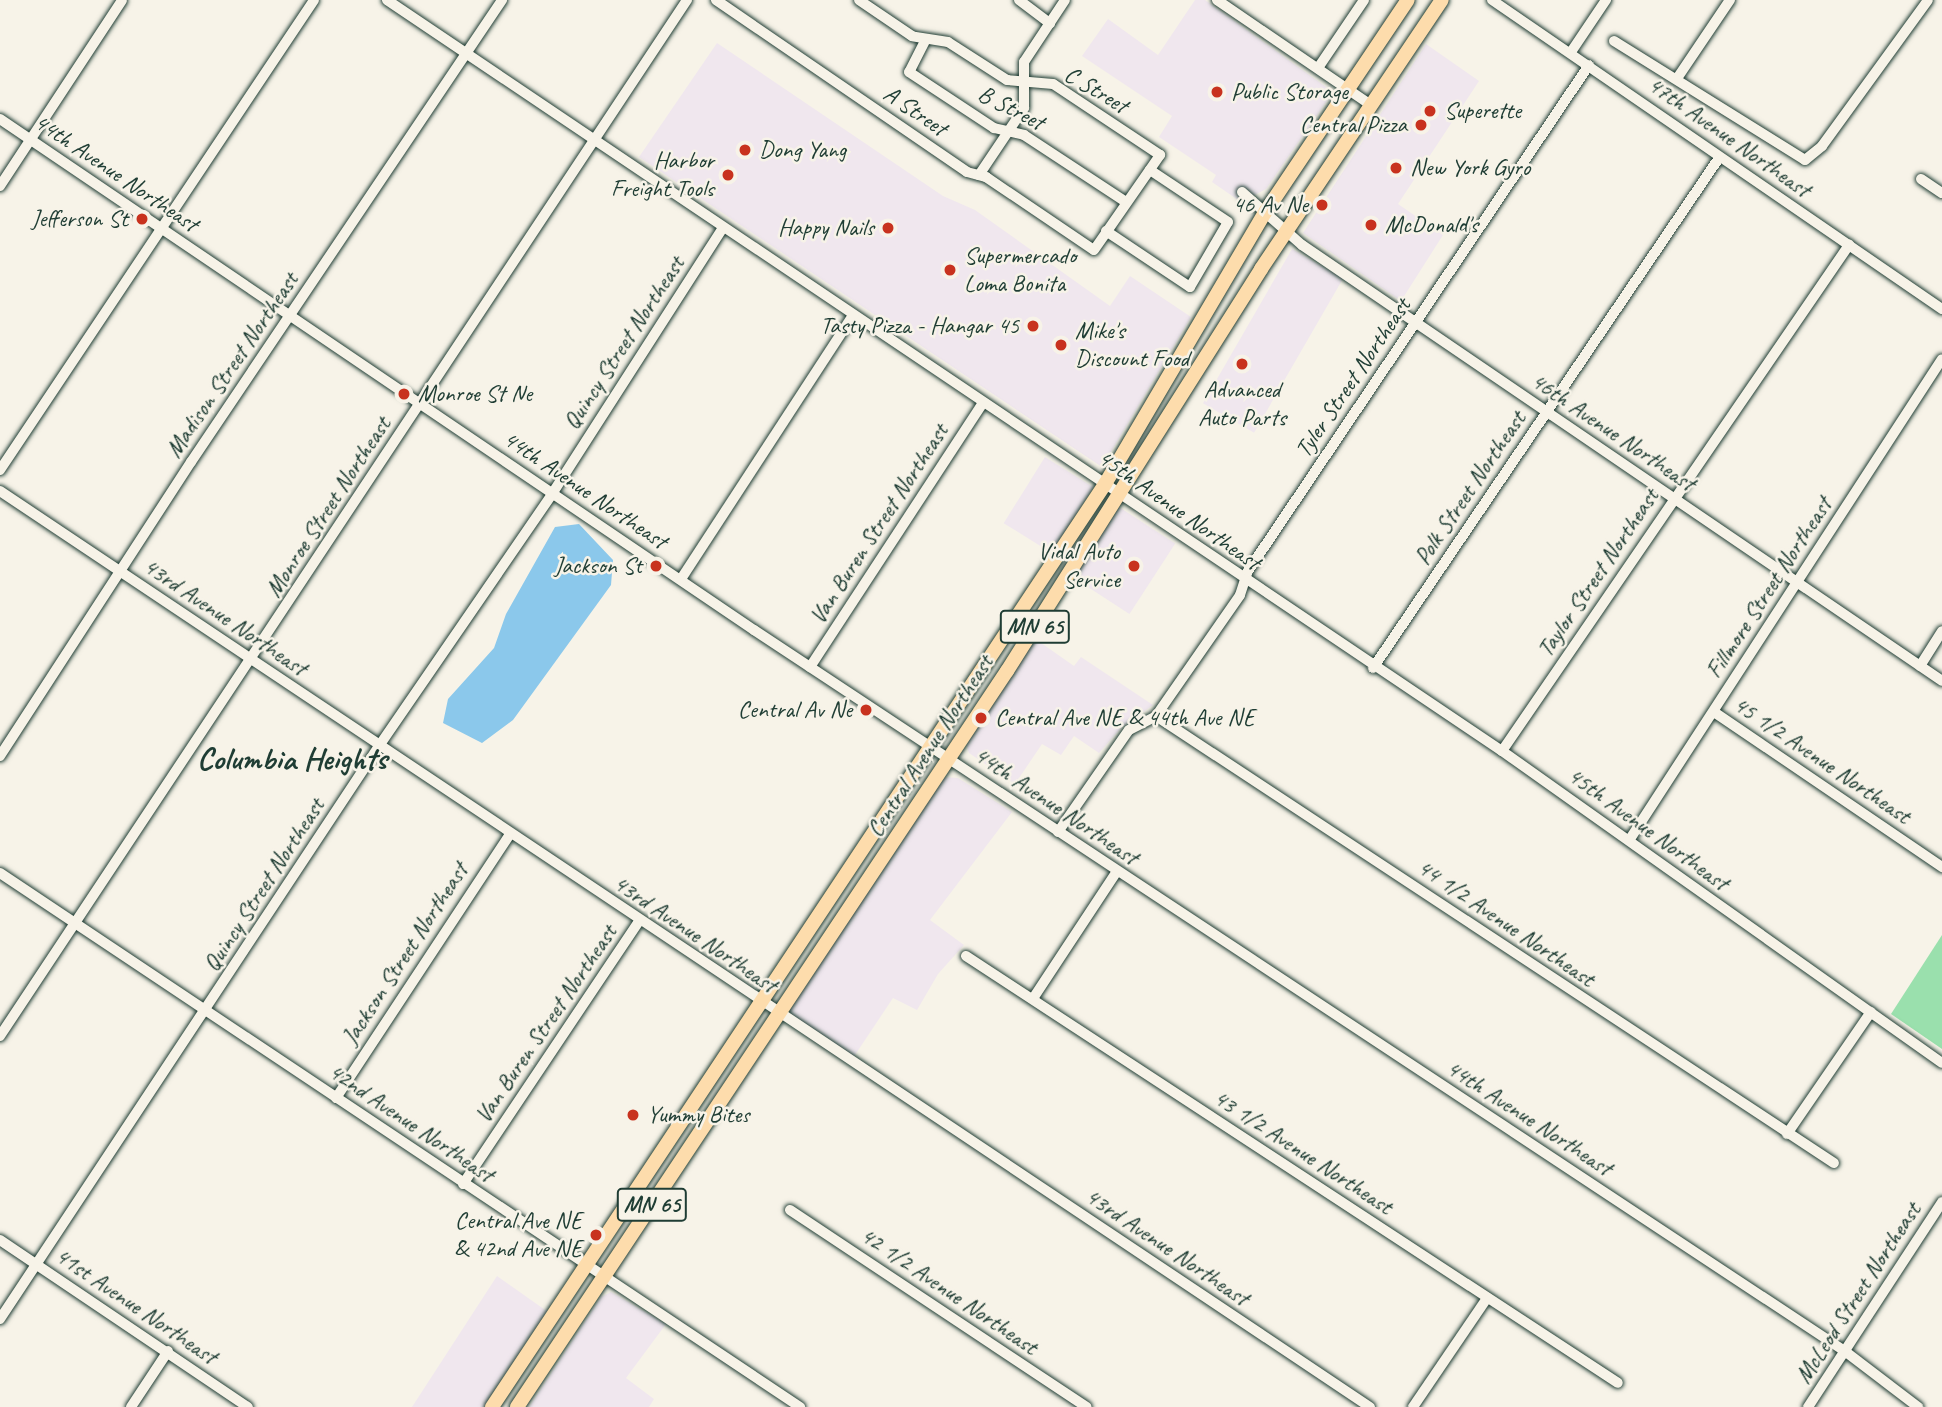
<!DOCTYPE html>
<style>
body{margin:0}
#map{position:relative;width:1942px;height:1407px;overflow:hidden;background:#f7f3e8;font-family:Caveat,sans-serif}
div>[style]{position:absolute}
.built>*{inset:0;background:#f0e7ee;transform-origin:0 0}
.green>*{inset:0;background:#9ae0ad}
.water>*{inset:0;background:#8bc8eb}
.roads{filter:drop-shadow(0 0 2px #1f3d34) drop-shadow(0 0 2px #1f3d34)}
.minor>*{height:10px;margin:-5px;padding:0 5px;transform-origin:5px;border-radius:5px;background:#f7f3e8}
.major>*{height:14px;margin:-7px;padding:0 7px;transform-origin:7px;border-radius:7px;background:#fddcac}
.dots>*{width:19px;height:19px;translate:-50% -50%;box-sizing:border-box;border:4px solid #f7f3e8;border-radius:50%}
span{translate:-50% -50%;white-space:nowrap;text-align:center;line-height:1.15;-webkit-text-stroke:5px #f7f3e8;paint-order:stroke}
.shield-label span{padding:2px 5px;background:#f7f3e8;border:2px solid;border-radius:5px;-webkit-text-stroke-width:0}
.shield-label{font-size:23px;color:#1f3d34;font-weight:700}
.street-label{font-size:24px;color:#1f3d34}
.poi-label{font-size:24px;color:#1f3d34}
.left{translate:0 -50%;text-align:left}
.right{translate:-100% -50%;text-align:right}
.district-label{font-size:32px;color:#1f3d34;font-weight:700}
</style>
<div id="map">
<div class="built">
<i style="clip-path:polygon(1195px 0,1205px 0,1333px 92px,1266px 189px,1241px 202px,1212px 182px,1216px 175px,1159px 137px,1172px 116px,1082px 56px,1108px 19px,1158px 55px)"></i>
<i style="clip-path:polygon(717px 43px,943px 196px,975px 210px,1110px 306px,1130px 276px,1191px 317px,1102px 467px,639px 157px)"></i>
<i style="clip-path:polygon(1426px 44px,1479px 81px,1398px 204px,1443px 235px,1401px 301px,1303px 233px)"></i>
<i style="left:1292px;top:249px;width:59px;height:178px;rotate:30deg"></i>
<i style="left:1045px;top:457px;width:57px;height:78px;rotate:32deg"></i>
<i style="left:1119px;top:507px;width:67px;height:84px;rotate:33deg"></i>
<i style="clip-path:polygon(1034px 638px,1074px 666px,1081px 657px,1153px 705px,1121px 728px,1099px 753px,1074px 736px,1061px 755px,1042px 744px,1015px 784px,969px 753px,966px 744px)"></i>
<i style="clip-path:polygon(943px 777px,958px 778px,1012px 812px,930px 920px,964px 945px,938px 974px,917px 1010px,893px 998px,853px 1058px,789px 1015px,790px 1007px)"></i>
<i style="clip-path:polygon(497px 1276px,548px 1312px,484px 1407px,412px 1407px)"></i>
<i style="clip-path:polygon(611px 1292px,666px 1324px,626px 1378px,654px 1399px,649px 1407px,529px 1407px,601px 1297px)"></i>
</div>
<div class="green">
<i style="clip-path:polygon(1942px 935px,1942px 1049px,1891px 1014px)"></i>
</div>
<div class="water">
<i style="clip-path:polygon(579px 524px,613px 560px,611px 585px,513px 720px,482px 743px,443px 723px,448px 699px,494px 648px,506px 614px,555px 527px)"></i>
</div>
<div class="roads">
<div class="minor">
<i style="left:387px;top:0;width:1344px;rotate:33.96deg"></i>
<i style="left:1502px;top:751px;width:539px;rotate:35.34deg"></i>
<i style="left:716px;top:0;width:304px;rotate:34.4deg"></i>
<i style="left:967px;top:172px;width:20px;rotate:15deg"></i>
<i style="left:986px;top:177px;width:130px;rotate:34.1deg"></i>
<i style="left:1094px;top:250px;width:116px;rotate:-55.2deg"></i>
<i style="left:1160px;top:155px;width:128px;rotate:-146.4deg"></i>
<i style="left:1053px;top:84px;width:46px;rotate:-175deg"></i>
<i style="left:1007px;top:80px;width:70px;rotate:-147.2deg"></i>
<i style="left:948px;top:42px;width:36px;rotate:-171deg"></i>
<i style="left:912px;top:36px;width:64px;rotate:-145.8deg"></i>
<i style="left:1019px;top:0;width:39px;rotate:37deg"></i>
<i style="left:1217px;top:0;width:186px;rotate:34.3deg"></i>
<i style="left:1492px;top:0;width:546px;rotate:34.48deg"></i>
<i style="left:926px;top:39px;width:37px;rotate:117deg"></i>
<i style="left:909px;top:72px;width:102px;rotate:33.4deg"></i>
<i style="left:994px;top:128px;width:31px;rotate:13deg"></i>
<i style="left:1024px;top:135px;width:122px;rotate:33.3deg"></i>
<i style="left:1614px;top:41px;width:225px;rotate:31.9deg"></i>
<i style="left:1805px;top:160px;width:22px;rotate:-39deg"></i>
<i style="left:1822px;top:146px;width:180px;rotate:-54deg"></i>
<i style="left:1571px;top:52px;width:63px;rotate:-56.1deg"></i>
<i style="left:1318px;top:68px;width:82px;rotate:-55.9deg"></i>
<i style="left:1678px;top:77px;width:93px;rotate:-56deg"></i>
<i style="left:0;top:119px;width:911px;rotate:34.13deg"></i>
<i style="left:754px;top:630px;width:1309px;rotate:33.47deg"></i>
<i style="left:1846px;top:1352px;width:91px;rotate:37.4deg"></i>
<i style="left:979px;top:175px;width:81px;rotate:-56.1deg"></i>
<i style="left:1024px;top:108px;width:46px;rotate:-90deg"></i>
<i style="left:1024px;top:62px;width:74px;rotate:-56.5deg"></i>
<i style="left:1921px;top:179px;width:25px;rotate:34deg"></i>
<i style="left:0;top:186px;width:222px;rotate:-56.7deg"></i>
<i style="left:1242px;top:192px;width:80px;rotate:41.5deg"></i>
<i style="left:1302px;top:245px;width:774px;rotate:34.26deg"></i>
<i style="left:1106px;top:231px;width:101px;rotate:33.7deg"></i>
<i style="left:1190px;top:287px;width:75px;rotate:-59.7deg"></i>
<i style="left:1228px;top:222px;width:94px;rotate:-146.3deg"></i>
<i style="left:0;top:470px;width:565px;rotate:-56.25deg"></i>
<i style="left:0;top:491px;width:1648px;rotate:33.77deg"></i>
<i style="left:681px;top:579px;width:315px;rotate:-56.9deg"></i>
<i style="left:1920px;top:666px;width:41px;rotate:-57.8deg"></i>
<i style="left:810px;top:667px;width:316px;rotate:-56.8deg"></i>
<i style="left:1373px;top:668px;width:616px;rotate:-55.85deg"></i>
<i style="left:1714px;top:712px;width:276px;rotate:34.2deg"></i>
<i style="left:1156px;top:716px;width:812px;rotate:33.4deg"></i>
<i style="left:1502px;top:751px;width:614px;rotate:-55.56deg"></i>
<i style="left:0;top:756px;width:351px;rotate:-57deg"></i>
<i style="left:191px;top:462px;width:557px;rotate:-56.05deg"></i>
<i style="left:1058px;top:832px;width:124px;rotate:-55.2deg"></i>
<i style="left:1129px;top:730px;width:30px;rotate:-27deg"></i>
<i style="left:1156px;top:716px;width:147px;rotate:-55.2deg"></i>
<i style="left:1240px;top:595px;width:25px;rotate:-72deg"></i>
<i style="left:1248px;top:571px;width:610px;rotate:-56.02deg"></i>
<i style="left:1630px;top:839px;width:572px;rotate:-56.98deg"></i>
<i style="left:0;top:873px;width:962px;rotate:33.72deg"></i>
<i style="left:966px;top:956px;width:779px;rotate:33.22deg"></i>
<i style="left:1034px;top:997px;width:151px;rotate:-56.6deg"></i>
<i style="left:0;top:1036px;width:1243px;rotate:-56.45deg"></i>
<i style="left:336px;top:1098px;width:316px;rotate:-56.6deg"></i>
<i style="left:1787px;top:1134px;width:148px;rotate:-55.5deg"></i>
<i style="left:463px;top:1184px;width:316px;rotate:-56.2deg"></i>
<i style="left:790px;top:1210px;width:356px;rotate:33.6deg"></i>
<i style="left:0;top:1240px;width:299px;rotate:34deg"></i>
<i style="left:0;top:1319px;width:687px;rotate:-56.52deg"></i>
<i style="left:379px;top:746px;width:306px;rotate:-55.5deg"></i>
<i style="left:552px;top:494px;width:316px;rotate:-57.3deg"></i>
<i style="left:131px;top:1407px;width:67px;rotate:-56.5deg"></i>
<i style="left:1413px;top:1407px;width:132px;rotate:-55.8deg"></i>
<i style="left:1808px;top:1407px;width:245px;rotate:-56.8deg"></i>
</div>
<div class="major">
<i style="left:492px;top:1407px;width:1108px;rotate:-56.41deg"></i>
<i style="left:1105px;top:484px;width:317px;rotate:-59.5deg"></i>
<i style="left:1266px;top:211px;width:254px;rotate:-56.1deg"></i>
<i style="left:517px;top:1407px;width:884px;rotate:-56.35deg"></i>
<i style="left:1007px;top:671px;width:476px;rotate:-57.7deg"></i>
<i style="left:1261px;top:269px;width:324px;rotate:-56.1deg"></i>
</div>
</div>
<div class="dots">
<i style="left:1217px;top:92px;background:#c8321e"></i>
<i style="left:1430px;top:111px;background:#c8321e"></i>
<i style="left:1421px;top:125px;background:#c8321e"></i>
<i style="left:745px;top:150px;background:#c8321e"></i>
<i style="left:1396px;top:168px;background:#c8321e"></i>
<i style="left:728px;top:175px;background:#c8321e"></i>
<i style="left:1322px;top:205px;background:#c8321e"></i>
<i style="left:142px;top:219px;background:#c8321e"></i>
<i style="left:1371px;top:225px;background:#c8321e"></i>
<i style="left:888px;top:228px;background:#c8321e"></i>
<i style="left:950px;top:270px;background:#c8321e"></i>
<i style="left:1033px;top:326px;background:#c8321e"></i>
<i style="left:1061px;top:345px;background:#c8321e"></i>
<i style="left:1242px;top:364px;background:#c8321e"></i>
<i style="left:404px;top:394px;background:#c8321e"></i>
<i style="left:656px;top:566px;background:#c8321e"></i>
<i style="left:1134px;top:566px;background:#c8321e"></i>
<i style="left:866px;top:710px;background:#c8321e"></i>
<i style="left:981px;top:718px;background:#c8321e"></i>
<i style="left:633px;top:1115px;background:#c8321e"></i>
<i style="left:596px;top:1235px;background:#c8321e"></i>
</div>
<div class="shield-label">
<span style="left:1035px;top:627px">MN 65</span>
<span style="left:652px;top:1205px">MN 65</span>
</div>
<div class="street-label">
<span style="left:1096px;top:90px;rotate:31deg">C Street</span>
<span style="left:1011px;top:108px;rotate:27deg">B Street</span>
<span style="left:915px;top:111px;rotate:34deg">A Street</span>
<span style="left:1729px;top:137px;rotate:35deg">47th Avenue Northeast</span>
<span style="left:116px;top:173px;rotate:34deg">44th Avenue Northeast</span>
<span style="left:624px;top:343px;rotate:-57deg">Quincy Street Northeast</span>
<span style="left:232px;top:365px;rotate:-56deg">Madison Street Northeast</span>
<span style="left:1353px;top:378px;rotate:-56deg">Tyler Street Northeast</span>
<span style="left:1613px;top:432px;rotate:34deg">46th Avenue Northeast</span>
<span style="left:1470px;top:488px;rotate:-56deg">Polk Street Northeast</span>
<span style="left:585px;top:490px;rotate:34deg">44th Avenue Northeast</span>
<span style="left:328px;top:507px;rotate:-57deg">Monroe Street Northeast</span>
<span style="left:1179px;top:510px;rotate:35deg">45th Avenue Northeast</span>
<span style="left:879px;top:524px;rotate:-57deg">Van Buren Street Northeast</span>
<span style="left:1598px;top:573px;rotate:-56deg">Taylor Street Northeast</span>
<span style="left:1769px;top:588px;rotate:-57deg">Fillmore Street Northeast</span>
<span style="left:225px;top:617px;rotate:34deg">43rd Avenue Northeast</span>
<span style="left:930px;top:746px;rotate:-57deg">Central Avenue Northeast</span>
<span style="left:1822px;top:760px;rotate:34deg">45 1/2 Avenue Northeast</span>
<span style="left:1056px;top:806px;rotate:34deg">44th Avenue Northeast</span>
<span style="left:1648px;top:829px;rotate:36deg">45th Avenue Northeast</span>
<span style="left:264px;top:885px;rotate:-57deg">Quincy Street Northeast</span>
<span style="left:1506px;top:923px;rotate:34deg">44 1/2 Avenue Northeast</span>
<span style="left:695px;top:934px;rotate:34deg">43rd Avenue Northeast</span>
<span style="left:405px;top:954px;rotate:-57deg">Jackson Street Northeast</span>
<span style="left:546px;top:1024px;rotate:-56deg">Van Buren Street Northeast</span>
<span style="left:1529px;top:1118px;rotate:33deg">44th Avenue Northeast</span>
<span style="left:411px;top:1123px;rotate:34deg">42nd Avenue Northeast</span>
<span style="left:1303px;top:1152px;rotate:33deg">43 1/2 Avenue Northeast</span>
<span style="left:1167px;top:1247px;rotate:34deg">43rd Avenue Northeast</span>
<span style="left:949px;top:1291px;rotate:34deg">42 1/2 Avenue Northeast</span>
<span style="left:1858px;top:1293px;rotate:-57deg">McLeod Street Northeast</span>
<span style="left:136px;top:1306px;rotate:34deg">41st Avenue Northeast</span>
</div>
<div class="poi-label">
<span class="left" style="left:1231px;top:92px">Public Storage</span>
<span class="left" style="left:1444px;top:111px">Superette</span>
<span class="right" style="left:1407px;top:125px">Central Pizza</span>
<span class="left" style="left:759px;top:150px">Dong Yang</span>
<span class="right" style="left:714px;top:175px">Harbor<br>Freight Tools</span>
<span class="left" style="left:1410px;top:168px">New York Gyro</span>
<span class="right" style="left:1308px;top:205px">46 Av Ne</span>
<span class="right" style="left:128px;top:219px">Jefferson St</span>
<span class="left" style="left:1385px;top:225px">McDonald's</span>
<span class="right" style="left:874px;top:228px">Happy Nails</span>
<span class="left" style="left:964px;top:270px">Supermercado<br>Loma Bonita</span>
<span class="right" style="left:1019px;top:326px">Tasty Pizza - Hangar 45</span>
<span class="left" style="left:1075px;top:345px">Mike's<br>Discount Food</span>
<span style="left:1242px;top:404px">Advanced<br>Auto Parts</span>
<span class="left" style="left:418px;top:394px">Monroe St Ne</span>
<span class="right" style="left:1120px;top:566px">Vidal Auto<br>Service</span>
<span class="right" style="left:642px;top:566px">Jackson St</span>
<span class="right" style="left:852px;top:710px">Central Av Ne</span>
<span class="left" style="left:995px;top:718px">Central Ave NE &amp; 44th Ave NE</span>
<span class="left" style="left:647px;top:1115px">Yummy Bites</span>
<span class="right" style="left:582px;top:1235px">Central Ave NE<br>&amp; 42nd Ave NE</span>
</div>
<div class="district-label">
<span style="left:292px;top:759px">Columbia Heights</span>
</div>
</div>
